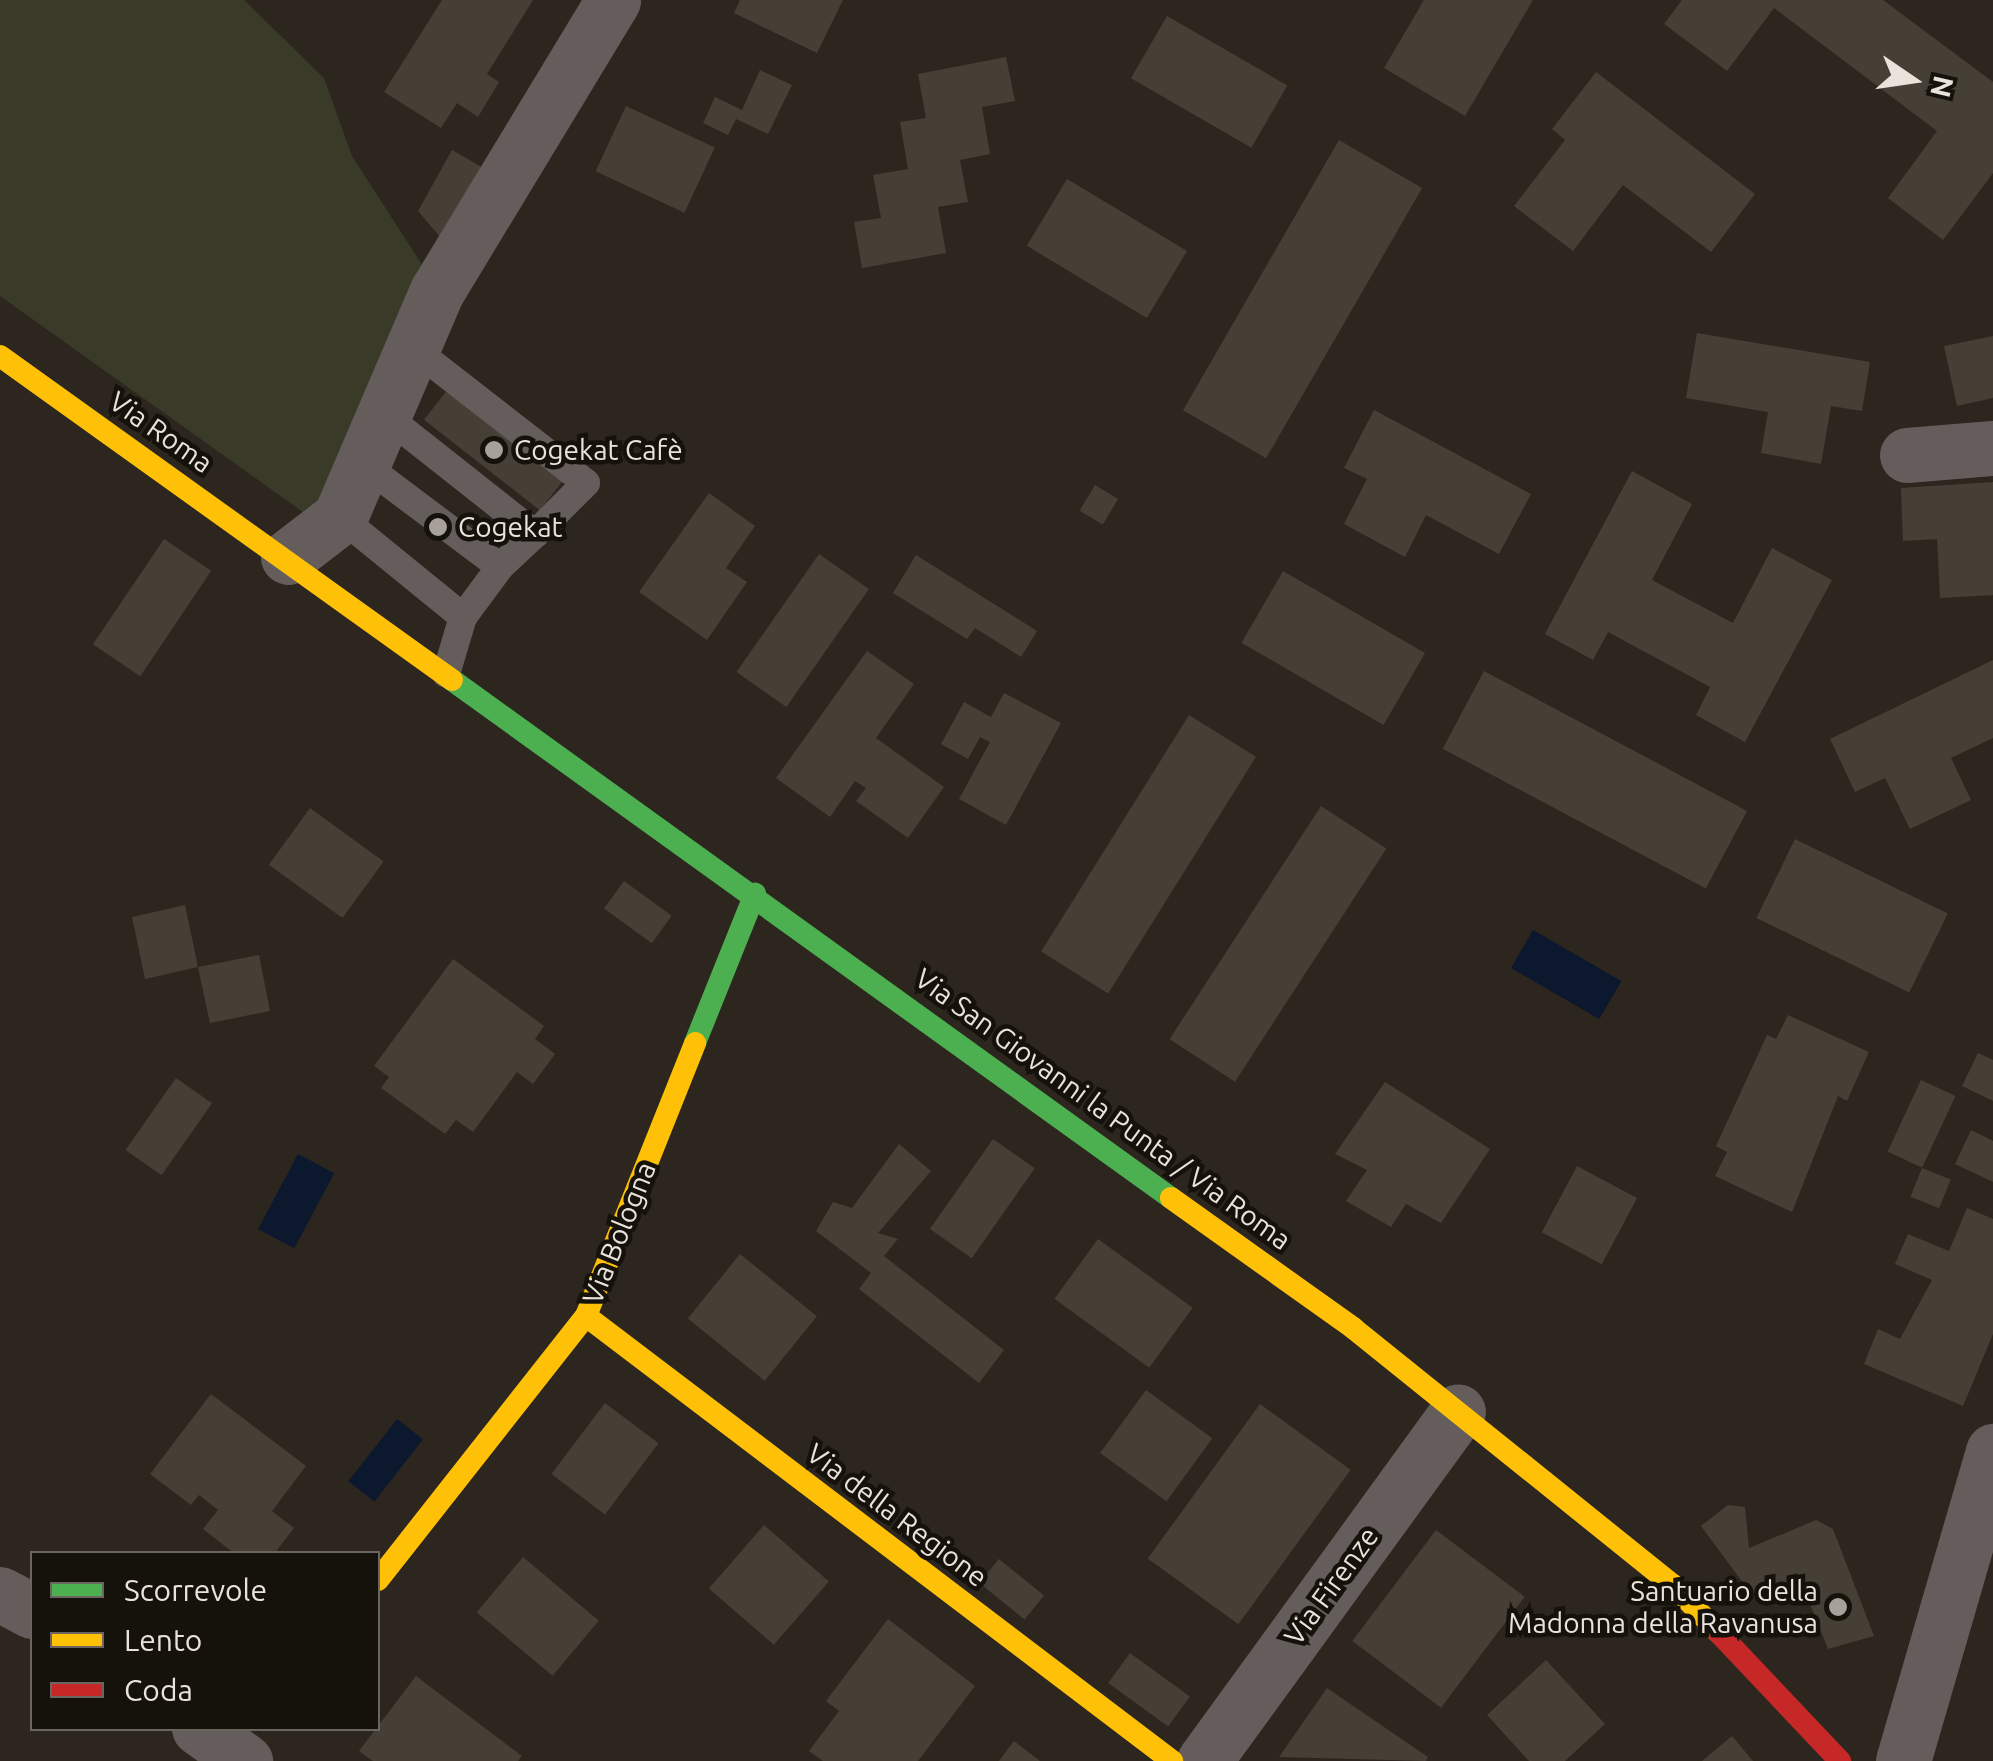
<!DOCTYPE html>
<meta charset="utf-8">
<style>
body{margin:0}
#map{position:relative;width:1993px;height:1761px;overflow:hidden;background:#2c261f;font-family:Ubuntu,sans-serif}
div>[style]{position:absolute}
.green>*{inset:0;background:#393a28}
.water>*{inset:0;background:#0b182d;transform-origin:0 0}
.building>*{inset:0;background:#463f36;transform-origin:0 0}
.lane>*{height:28px;margin:-14px;padding:0 14px;transform-origin:14px;border-radius:14px;background:#645d5b}
.street>*{height:55px;margin:-27.5px;padding:0 27.5px;transform-origin:27.5px;border-radius:27.5px;background:#645d5b}
.fast>*{height:22px;margin:-11px;padding:0 11px;transform-origin:11px;border-radius:11px;background:#4caf50}
.slow>*{height:22px;margin:-11px;padding:0 11px;transform-origin:11px;border-radius:11px;background:#ffc107}
.jam>*{height:22px;margin:-11px;padding:0 11px;transform-origin:11px;border-radius:11px;background:#c62828}
.dots>*{width:28px;height:28px;translate:-50% -50%;box-sizing:border-box;border:5px solid #15110b;border-radius:50%}
span{translate:-50% -50%;white-space:nowrap;text-align:center;line-height:1.15;-webkit-text-stroke:9px #15110b;paint-order:stroke}
.street-label{font-size:28px;color:#eae3db}
.poi-label{font-size:28px;color:#eae3db}
.left{translate:0 -50%;text-align:left}
.right{translate:-100% -50%;text-align:right}
.legend{position:absolute;left:30px;top:1551px;width:350px;height:180px;box-sizing:border-box;background:#15110b;border:2px solid #6a655e;margin:0;padding:12px 18px;list-style:none;font-size:30px;color:#eae3db}
.legend li{display:flex;align-items:center;gap:20px;height:50px}
.legend b{width:50px;border:2px solid #6a655e}
.north{position:absolute;left:1863px;top:30px;width:100px;height:100px;-webkit-text-stroke:8px #15110b;paint-order:stroke;rotate:103deg;font-size:28px;font-weight:700;line-height:40px;text-align:center;color:#eae3db}
.north::after{content:'';display:block;margin:auto;width:35px;height:45px;background:#eae3db;clip-path:polygon(50% 0,100% 100%,50% 72%,0 100%)}
</style>
<div id="map">
<div class="green">
<i style="clip-path:polygon(0 0,244px 0,324px 78px,352px 156px,430px 277px,345px 479px,303px 512px,0 296px)"></i>
</div>
<div class="water">
<i style="left:1533px;top:930px;width:102px;height:44px;rotate:30deg"></i>
<i style="left:298px;top:1154px;width:41px;height:85px;rotate:28deg"></i>
<i style="left:397px;top:1419px;width:33px;height:79px;rotate:38deg"></i>
</div>
<div class="building">
<i style="clip-path:polygon(442px 0,533px 0,487px 74px,499px 82px,478px 117px,457px 103px,441px 128px,384px 92px)"></i>
<i style="clip-path:polygon(740px 0,843px 0,817px 53px,734px 13px)"></i>
<i style="clip-path:polygon(1424px 0,1533px 0,1465px 116px,1384px 68px)"></i>
<i style="clip-path:polygon(1682px 0,1883px 0,1993px 82px,1993px 173px,1943px 240px,1888px 198px,1937px 131px,1774px 8px,1727px 71px,1664px 24px)"></i>
<i style="left:1167px;top:16px;width:139px;height:72px;rotate:30deg"></i>
<i style="clip-path:polygon(1006px 57px,1015px 101px,982px 107px,990px 154px,960px 160px,968px 202px,938px 207px,946px 253px,862px 268px,854px 222px,881px 218px,873px 175px,908px 169px,900px 122px,926px 118px,918px 74px)"></i>
<i style="clip-path:polygon(760px 70px,792px 85px,768px 134px,736px 119px,728px 135px,703px 123px,715px 97px,742px 110px)"></i>
<i style="clip-path:polygon(1596px 72px,1755px 194px,1711px 252px,1623px 185px,1573px 251px,1514px 206px,1565px 140px,1552px 129px)"></i>
<i style="left:626px;top:106px;width:98px;height:72px;rotate:25deg"></i>
<i style="left:1339px;top:140px;width:96px;height:312px;rotate:30deg"></i>
<i style="clip-path:polygon(452px 150px,487px 170px,445px 243px,418px 211px)"></i>
<i style="left:1067px;top:179px;width:140px;height:78px;rotate:31deg"></i>
<i style="clip-path:polygon(1697px 333px,1870px 362px,1862px 411px,1831px 406px,1821px 464px,1761px 453px,1768px 412px,1686px 398px)"></i>
<i style="clip-path:polygon(1993px 336px,1993px 398px,1957px 406px,1944px 346px)"></i>
<i style="left:448px;top:389px;width:147px;height:39px;rotate:38deg"></i>
<i style="clip-path:polygon(1374px 410px,1531px 494px,1499px 554px,1426px 515px,1405px 557px,1344px 524px,1367px 479px,1344px 468px)"></i>
<i style="clip-path:polygon(1632px 471px,1692px 504px,1652px 580px,1733px 623px,1772px 548px,1832px 580px,1745px 742px,1696px 715px,1710px 687px,1608px 632px,1593px 660px,1545px 634px)"></i>
<i style="clip-path:polygon(1993px 482px,1993px 595px,1940px 598px,1937px 539px,1903px 541px,1901px 488px)"></i>
<i style="left:1095px;top:485px;width:27px;height:30px;rotate:31deg"></i>
<i style="clip-path:polygon(709px 493px,755px 526px,726px 568px,747px 582px,707px 640px,639px 592px)"></i>
<i style="left:164px;top:539px;width:57px;height:127px;rotate:34deg"></i>
<i style="left:819px;top:554px;width:61px;height:144px;rotate:35deg"></i>
<i style="clip-path:polygon(916px 555px,1037px 631px,1021px 657px,975px 628px,967px 639px,893px 593px)"></i>
<i style="left:1283px;top:571px;width:164px;height:83px;rotate:30deg"></i>
<i style="clip-path:polygon(867px 651px,914px 684px,876px 738px,944px 787px,908px 838px,856px 801px,866px 788px,855px 781px,830px 817px,776px 778px)"></i>
<i style="clip-path:polygon(1993px 660px,1993px 738px,1951px 758px,1971px 800px,1910px 829px,1885px 778px,1855px 792px,1830px 739px)"></i>
<i style="left:1484px;top:671px;width:298px;height:88px;rotate:28deg"></i>
<i style="clip-path:polygon(1004px 693px,1061px 723px,1006px 825px,959px 799px,990px 742px,980px 737px,968px 759px,941px 744px,964px 702px,991px 717px)"></i>
<i style="left:1189px;top:715px;width:79px;height:279px;rotate:32deg"></i>
<i style="left:1321px;top:806px;width:78px;height:278px;rotate:33deg"></i>
<i style="left:310px;top:808px;width:91px;height:70px;rotate:36deg"></i>
<i style="left:1795px;top:839px;width:170px;height:88px;rotate:26deg"></i>
<i style="left:624px;top:881px;width:59px;height:34px;rotate:36deg"></i>
<i style="clip-path:polygon(185px 905px,198px 967px,259px 955px,270px 1011px,210px 1023px,198px 967px,145px 979px,132px 917px)"></i>
<i style="clip-path:polygon(453px 959px,544px 1026px,535px 1039px,555px 1054px,533px 1084px,517px 1072px,473px 1132px,456px 1120px,445px 1134px,381px 1088px,389px 1077px,374px 1066px)"></i>
<i style="clip-path:polygon(1788px 1015px,1869px 1052px,1847px 1101px,1838px 1096px,1792px 1212px,1715px 1176px,1727px 1152px,1716px 1146px,1767px 1035px,1776px 1039px)"></i>
<i style="clip-path:polygon(1978px 1053px,1993px 1060px,1993px 1101px,1962px 1086px)"></i>
<i style="left:176px;top:1078px;width:44px;height:88px;rotate:35deg"></i>
<i style="left:1921px;top:1080px;width:38px;height:79px;rotate:25deg"></i>
<i style="clip-path:polygon(1385px 1082px,1490px 1149px,1441px 1223px,1406px 1204px,1391px 1227px,1346px 1201px,1367px 1170px,1335px 1154px)"></i>
<i style="clip-path:polygon(1971px 1130px,1993px 1141px,1993px 1182px,1955px 1164px)"></i>
<i style="left:993px;top:1139px;width:51px;height:110px;rotate:35deg"></i>
<i style="clip-path:polygon(899px 1144px,931px 1171px,878px 1233px,898px 1239px,884px 1256px,1004px 1350px,979px 1383px,859px 1289px,871px 1273px,816px 1231px,833px 1202px,852px 1208px)"></i>
<i style="left:1577px;top:1166px;width:68px;height:75px;rotate:28deg"></i>
<i style="left:1922px;top:1168px;width:31px;height:31px;rotate:22deg"></i>
<i style="clip-path:polygon(1967px 1208px,1993px 1219px,1993px 1334px,1963px 1406px,1864px 1364px,1878px 1329px,1900px 1339px,1932px 1280px,1895px 1264px,1908px 1234px,1949px 1251px)"></i>
<i style="left:1098px;top:1239px;width:117px;height:74px;rotate:36deg"></i>
<i style="left:740px;top:1254px;width:99px;height:83px;rotate:39deg"></i>
<i style="left:1146px;top:1390px;width:82px;height:78px;rotate:36deg"></i>
<i style="clip-path:polygon(211px 1394px,306px 1466px,272px 1511px,294px 1528px,274px 1554px,235px 1554px,203px 1529px,218px 1510px,199px 1495px,191px 1505px,150px 1474px)"></i>
<i style="left:605px;top:1403px;width:67px;height:89px;rotate:37deg"></i>
<i style="left:1260px;top:1404px;width:112px;height:191px;rotate:36deg"></i>
<i style="clip-path:polygon(1728px 1505px,1745px 1507px,1749px 1548px,1816px 1520px,1833px 1529px,1874px 1636px,1828px 1649px,1800px 1579px,1752px 1595px,1701px 1526px)"></i>
<i style="left:764px;top:1525px;width:86px;height:84px;rotate:41deg"></i>
<i style="left:1436px;top:1530px;width:111px;height:139px;rotate:37deg"></i>
<i style="left:523px;top:1557px;width:99px;height:72px;rotate:40deg"></i>
<i style="left:999px;top:1559px;width:58px;height:31px;rotate:39deg"></i>
<i style="clip-path:polygon(888px 1619px,975px 1686px,918px 1761px,823px 1761px,809px 1751px,839px 1711px,826px 1701px)"></i>
<i style="left:1130px;top:1653px;width:74px;height:37px;rotate:36deg"></i>
<i style="clip-path:polygon(1546px 1660px,1605px 1724px,1565px 1761px,1529px 1761px,1487px 1715px)"></i>
<i style="clip-path:polygon(416px 1676px,522px 1756px,518px 1761px,373px 1761px,359px 1751px)"></i>
<i style="clip-path:polygon(1327px 1688px,1428px 1757px,1426px 1761px,1279px 1757px)"></i>
<i style="clip-path:polygon(1732px 1736px,1753px 1761px,1702px 1761px)"></i>
<i style="clip-path:polygon(1014px 1741px,1040px 1761px,999px 1761px)"></i>
</div>
<div class="lane">
<i style="left:414px;top:349px;width:218px;rotate:37.9deg"></i>
<i style="left:586px;top:483px;width:72px;rotate:135deg"></i>
<i style="left:387px;top:417px;width:189px;rotate:38.3deg"></i>
<i style="left:535px;top:534px;width:48px;rotate:136.7deg"></i>
<i style="left:367px;top:467px;width:166px;rotate:36.9deg"></i>
<i style="left:500px;top:567px;width:62px;rotate:126.5deg"></i>
<i style="left:463px;top:617px;width:59px;rotate:106.6deg"></i>
<i style="left:340px;top:517px;width:159px;rotate:39.1deg"></i>
</div>
<div class="street">
<i style="left:1907px;top:455px;width:86px;rotate:-4.7deg"></i>
<i style="left:288px;top:557px;width:66px;rotate:-37.6deg"></i>
<i style="left:340px;top:517px;width:246px;rotate:-66.8deg"></i>
<i style="left:437px;top:291px;width:340px;rotate:-58.8deg"></i>
<i style="left:0;top:1594px;width:36px;rotate:28deg"></i>
<i style="left:199px;top:1728px;width:57px;rotate:35.7deg"></i>
<i style="left:1204px;top:1761px;width:432px;rotate:-54deg"></i>
<i style="left:1903px;top:1761px;width:323px;rotate:-73.8deg"></i>
</div>
<div class="fast">
<i style="left:452px;top:680px;width:886px;rotate:35.77deg"></i>
<i style="left:695px;top:1043px;width:161px;rotate:-68.1deg"></i>
</div>
<div class="slow">
<i style="left:0;top:356px;width:556px;rotate:35.63deg"></i>
<i style="left:1171px;top:1198px;width:224px;rotate:35.5deg"></i>
<i style="left:1353px;top:1328px;width:410px;rotate:38.8deg"></i>
<i style="left:1673px;top:1585px;width:65px;rotate:46.2deg"></i>
<i style="left:586px;top:1316px;width:736px;rotate:37.21deg"></i>
<i style="left:378px;top:1580px;width:336px;rotate:-51.8deg"></i>
<i style="left:586px;top:1316px;width:294px;rotate:-68.2deg"></i>
</div>
<div class="jam">
<i style="left:1718px;top:1632px;width:178px;rotate:46.6deg"></i>
</div>
<div class="dots">
<i style="left:494px;top:450px;background:#a8a199"></i>
<i style="left:438px;top:527px;background:#a8a199"></i>
<i style="left:1838px;top:1607px;background:#a8a199"></i>
</div>
<div class="street-label">
<span style="left:161px;top:432px;rotate:35deg">Via Roma</span>
<span style="left:1103px;top:1109px;rotate:36deg">Via San Giovanni la Punta / Via Roma</span>
<span style="left:619px;top:1233px;rotate:-68deg">Via Bologna</span>
<span style="left:897px;top:1515px;rotate:37deg">Via della Regione</span>
<span style="left:1331px;top:1586px;rotate:-54deg">Via Firenze</span>
</div>
<div class="poi-label">
<span class="left" style="left:514px;top:450px">Cogekat Cafè</span>
<span class="left" style="left:458px;top:527px">Cogekat</span>
<span class="right" style="left:1818px;top:1607px">Santuario della<br>Madonna della Ravanusa</span>
</div>
<ul class="legend">
<li><b style="height:12px;background:#4caf50"></b>Scorrevole</li>
<li><b style="height:12px;background:#ffc107"></b>Lento</li>
<li><b style="height:12px;background:#c62828"></b>Coda</li>
</ul>
<div class="north">N</div>
</div>
